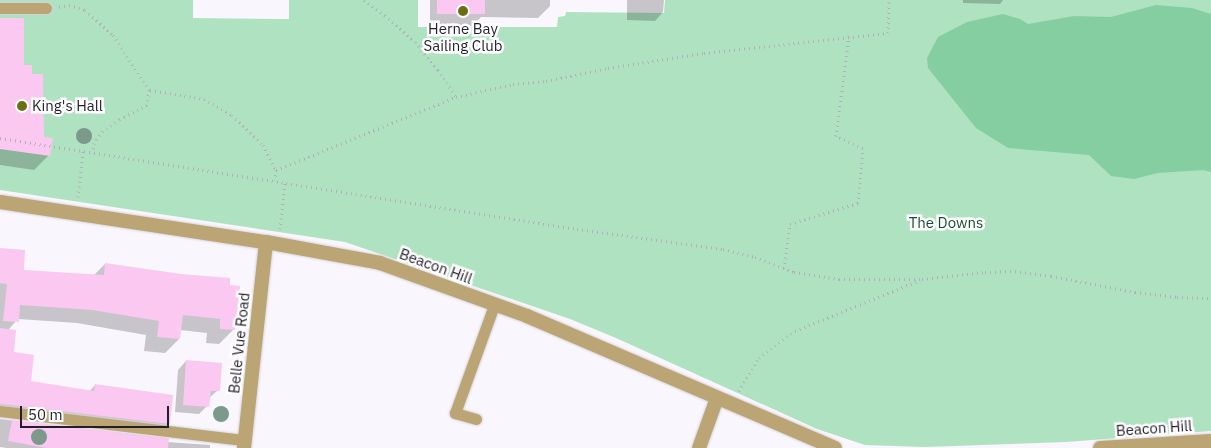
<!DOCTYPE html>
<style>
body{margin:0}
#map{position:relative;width:1211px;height:448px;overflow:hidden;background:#f9f6fd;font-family:"IBM Plex Sans",sans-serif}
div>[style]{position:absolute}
.green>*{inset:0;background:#afe2c1}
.forest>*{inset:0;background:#85cea1}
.shadow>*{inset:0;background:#0003}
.building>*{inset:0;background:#fac8f1;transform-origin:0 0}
.path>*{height:3px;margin-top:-1.5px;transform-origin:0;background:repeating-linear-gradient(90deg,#b2afb8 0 1px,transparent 0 5px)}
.roads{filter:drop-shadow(0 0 1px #d7d3db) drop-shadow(0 0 1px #d7d3db)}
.service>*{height:11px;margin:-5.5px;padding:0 5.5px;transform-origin:5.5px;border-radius:5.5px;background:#bca574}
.minor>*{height:14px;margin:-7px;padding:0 7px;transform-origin:7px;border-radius:7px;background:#bca574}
.trees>*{width:16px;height:16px;margin:-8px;border-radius:50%;background:#7c998c}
.dots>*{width:14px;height:14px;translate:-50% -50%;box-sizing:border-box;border:2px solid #fff;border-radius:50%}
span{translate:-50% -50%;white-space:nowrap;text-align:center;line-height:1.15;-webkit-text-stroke:5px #fff;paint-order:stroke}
.poi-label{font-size:15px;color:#231e2b}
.left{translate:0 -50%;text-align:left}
.park-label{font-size:15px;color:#164d30}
.street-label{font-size:15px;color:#231e2b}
.scale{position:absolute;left:20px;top:406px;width:149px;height:22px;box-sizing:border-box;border:2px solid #231e2b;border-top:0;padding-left:6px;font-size:15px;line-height:18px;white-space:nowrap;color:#231e2b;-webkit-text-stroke:4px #fff;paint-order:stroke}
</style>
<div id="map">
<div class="green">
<i style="clip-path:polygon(0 0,193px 0,193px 18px,289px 19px,289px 0,418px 0,418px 27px,557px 27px,558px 17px,565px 16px,566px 12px,664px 13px,665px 0,1211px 0,1211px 431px,1066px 442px,925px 447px,865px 445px,817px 429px,616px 338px,570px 319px,345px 242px,0 190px)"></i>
</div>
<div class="forest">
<i style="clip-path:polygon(1156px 5px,1192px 8px,1211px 14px,1211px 172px,1203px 170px,1158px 173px,1134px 179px,1111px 176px,1089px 155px,1008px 148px,976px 128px,928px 68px,927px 58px,938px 37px,967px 22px,1003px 14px,1020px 19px,1028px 24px,1074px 16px,1111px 17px)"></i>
</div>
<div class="shadow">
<i style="clip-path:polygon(430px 0,550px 0,550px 6px,538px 18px,481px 17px,472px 26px,430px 26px)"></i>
<i style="clip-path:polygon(627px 0,664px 0,663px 12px,655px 21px,627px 20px)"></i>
<i style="clip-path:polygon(963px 0,1003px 0,1000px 4px,963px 3px)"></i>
<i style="clip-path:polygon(0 19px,22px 66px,31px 76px,42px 138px,49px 155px,34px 170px,0 165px)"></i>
<i style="clip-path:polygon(0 249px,22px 271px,93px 276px,105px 264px,181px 276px,234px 329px,219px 344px,206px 343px,207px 333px,180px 330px,179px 339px,165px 353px,144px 351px,146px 335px,77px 323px,18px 319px,8px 330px,12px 353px,30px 382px,89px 392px,95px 385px,169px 423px,162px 430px,0 411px)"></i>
<i style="clip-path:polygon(186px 361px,218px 390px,208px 399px,207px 406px,199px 414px,175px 412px,178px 370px)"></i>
<i style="clip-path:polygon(0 419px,167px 440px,167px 442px,210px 445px,210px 448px,7px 448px,0 447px)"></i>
</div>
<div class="building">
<i style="left:437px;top:0;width:48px;height:14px"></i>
<i style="clip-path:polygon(0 18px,24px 18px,24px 65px,32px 65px,32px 74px,43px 74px,44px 137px,53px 138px,50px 156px,0 149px)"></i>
<i style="clip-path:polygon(0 248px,25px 250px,24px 270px,104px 275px,105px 263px,181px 274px,230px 278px,230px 285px,240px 286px,235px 330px,220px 329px,220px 319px,183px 315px,180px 339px,157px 337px,159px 321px,92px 310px,20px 305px,19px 322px,3px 321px,7px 284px,0 283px)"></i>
<i style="clip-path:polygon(0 328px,16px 330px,14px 352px,34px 355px,31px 381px,94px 391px,95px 384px,173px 395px,170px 424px,0 404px)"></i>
<i style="clip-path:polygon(186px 360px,222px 363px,220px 391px,211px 391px,209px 407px,183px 405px)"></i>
<i style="clip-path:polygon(12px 420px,169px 438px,168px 448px,47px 448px,8px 441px)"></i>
</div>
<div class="path">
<i style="left:364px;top:0;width:26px;rotate:36deg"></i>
<i style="left:385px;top:15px;width:40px;rotate:42deg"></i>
<i style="left:415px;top:42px;width:36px;rotate:51deg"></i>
<i style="left:438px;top:70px;width:32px;rotate:56deg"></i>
<i style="left:59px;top:7px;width:10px;rotate:-11deg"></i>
<i style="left:69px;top:5px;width:17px;rotate:17deg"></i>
<i style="left:85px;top:10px;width:38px;rotate:42deg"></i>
<i style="left:113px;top:35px;width:66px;rotate:56.8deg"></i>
<i style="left:149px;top:90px;width:15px;rotate:98deg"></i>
<i style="left:147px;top:105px;width:31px;rotate:153deg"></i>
<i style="left:119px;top:119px;width:20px;rotate:143deg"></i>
<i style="left:103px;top:131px;width:15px;rotate:127deg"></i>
<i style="left:94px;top:143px;width:10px;rotate:96deg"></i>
<i style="left:150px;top:90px;width:55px;rotate:9.5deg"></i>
<i style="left:204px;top:99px;width:32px;rotate:30deg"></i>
<i style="left:232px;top:115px;width:43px;rotate:44.1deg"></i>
<i style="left:263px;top:145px;width:28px;rotate:63deg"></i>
<i style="left:276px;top:170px;width:10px;rotate:96deg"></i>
<i style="left:0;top:138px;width:584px;rotate:8.96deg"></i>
<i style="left:577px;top:229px;width:147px;rotate:7.8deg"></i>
<i style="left:723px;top:249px;width:33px;rotate:14deg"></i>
<i style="left:755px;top:257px;width:42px;rotate:21deg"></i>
<i style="left:794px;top:272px;width:46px;rotate:8.8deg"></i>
<i style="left:839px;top:279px;width:83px"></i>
<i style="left:922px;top:279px;width:63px;rotate:-6.3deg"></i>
<i style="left:985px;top:272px;width:30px;rotate:-2deg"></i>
<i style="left:1015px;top:271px;width:36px;rotate:8deg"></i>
<i style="left:1051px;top:276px;width:86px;rotate:10.8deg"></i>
<i style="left:1135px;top:292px;width:42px;rotate:6.8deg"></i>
<i style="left:1177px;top:297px;width:34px;rotate:2deg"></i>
<i style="left:276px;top:170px;width:194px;rotate:-22.1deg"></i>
<i style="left:456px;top:97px;width:58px;rotate:-12.8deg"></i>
<i style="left:513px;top:84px;width:33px;rotate:-5deg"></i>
<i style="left:546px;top:81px;width:63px;rotate:-11.8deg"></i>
<i style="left:608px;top:68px;width:97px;rotate:-8.9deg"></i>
<i style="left:704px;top:53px;width:185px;rotate:-6.2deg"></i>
<i style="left:888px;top:33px;width:33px;rotate:-88deg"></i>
<i style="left:78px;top:197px;width:46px;rotate:-83.8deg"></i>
<i style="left:280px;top:229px;width:47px;rotate:-83.9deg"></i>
<i style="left:784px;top:268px;width:44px;rotate:-82.2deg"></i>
<i style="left:790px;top:224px;width:71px;rotate:-17.2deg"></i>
<i style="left:858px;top:203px;width:55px;rotate:-84.8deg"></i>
<i style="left:863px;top:148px;width:30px;rotate:-156deg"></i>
<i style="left:836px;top:136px;width:101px;rotate:-82.6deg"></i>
<i style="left:739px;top:391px;width:39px;rotate:-59deg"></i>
<i style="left:759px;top:358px;width:45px;rotate:-36.9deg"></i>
<i style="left:795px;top:331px;width:135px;rotate:-22.2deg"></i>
</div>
<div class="roads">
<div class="service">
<i style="left:0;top:8px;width:46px"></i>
<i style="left:0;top:411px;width:247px;rotate:6.8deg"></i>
<i style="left:476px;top:419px;width:22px;rotate:-164deg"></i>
<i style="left:455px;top:413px;width:115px;rotate:-70.1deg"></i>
</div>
<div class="minor">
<i style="left:0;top:202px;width:269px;rotate:8.6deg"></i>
<i style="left:266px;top:242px;width:116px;rotate:10.4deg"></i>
<i style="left:380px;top:263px;width:156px;rotate:19.8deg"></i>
<i style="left:527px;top:316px;width:335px;rotate:23.2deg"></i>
<i style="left:244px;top:448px;width:207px;rotate:-83.9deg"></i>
<i style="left:699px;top:448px;width:53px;rotate:-70.2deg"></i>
<i style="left:1100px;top:448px;width:111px;rotate:-3.6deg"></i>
</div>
</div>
<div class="trees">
<i style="left:84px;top:136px"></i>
<i style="left:221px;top:414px"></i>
<i style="left:39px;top:437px"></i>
</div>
<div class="dots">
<i style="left:463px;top:11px;background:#6c6e11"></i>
<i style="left:22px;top:106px;background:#6c6e11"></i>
</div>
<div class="poi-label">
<span style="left:463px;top:37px">Herne Bay<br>Sailing Club</span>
<span class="left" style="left:32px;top:106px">King's Hall</span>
</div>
<div class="park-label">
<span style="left:946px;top:223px">The Downs</span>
</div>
<div class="street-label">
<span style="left:436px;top:266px;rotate:20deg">Beacon Hill</span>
<span style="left:239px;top:343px;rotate:-84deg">Belle Vue Road</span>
<span style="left:1154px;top:428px;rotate:-4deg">Beacon Hill</span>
</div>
<div class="scale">50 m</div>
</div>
